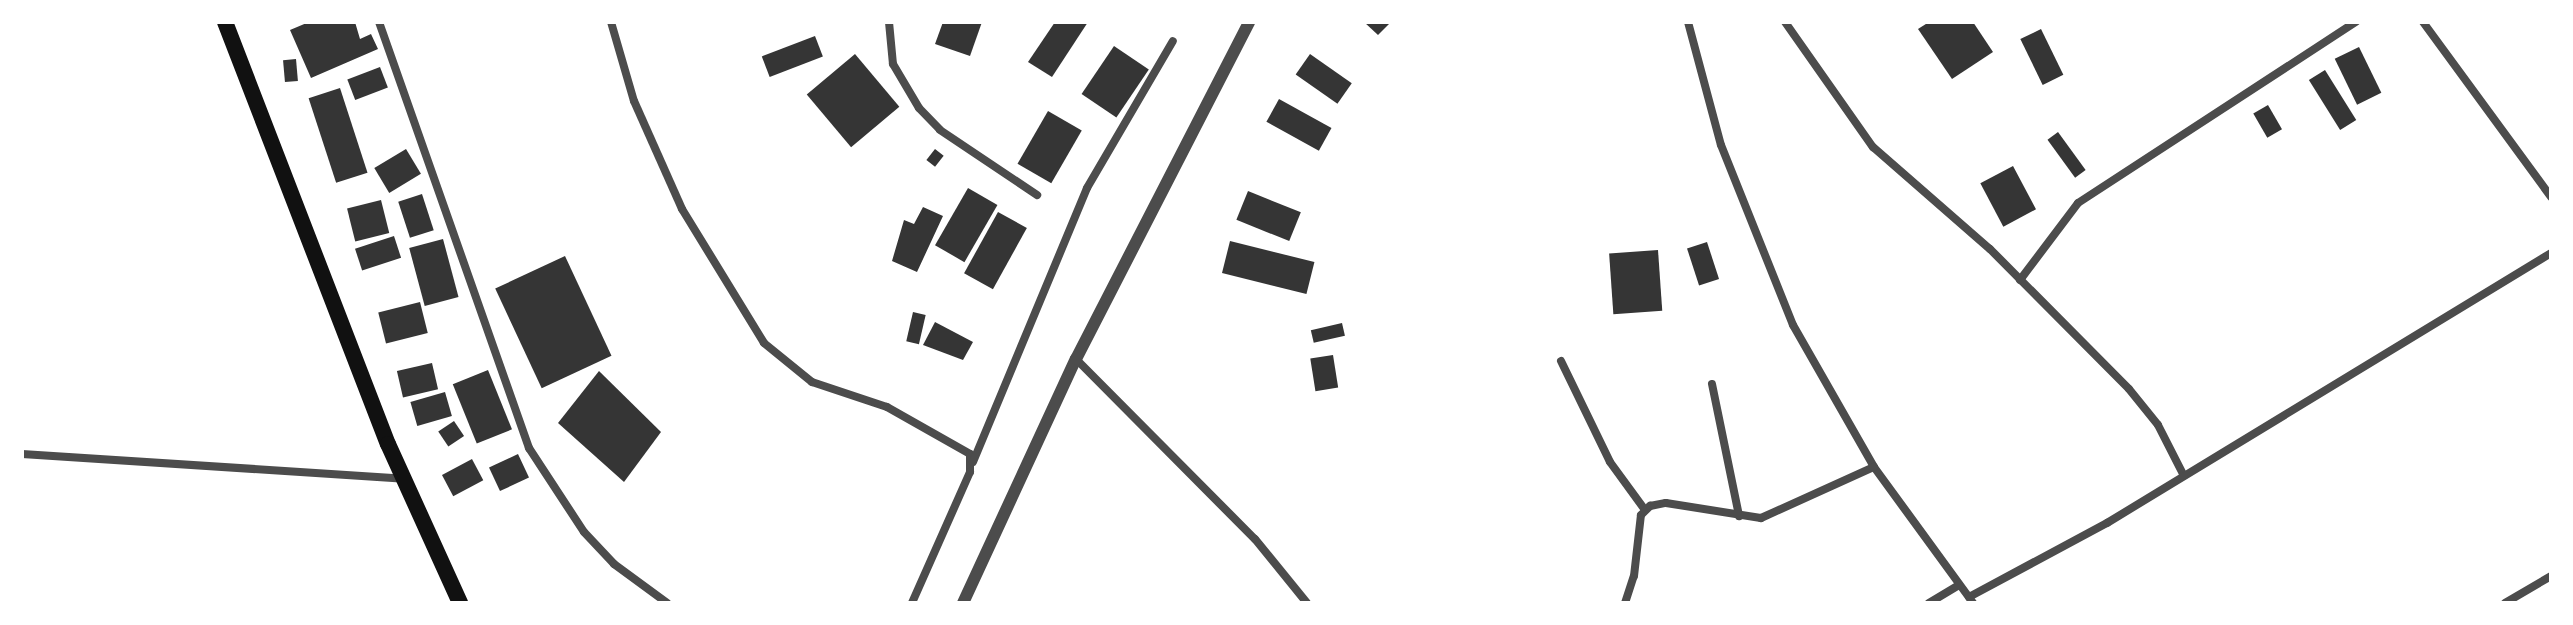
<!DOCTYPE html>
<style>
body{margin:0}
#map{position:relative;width:2573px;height:625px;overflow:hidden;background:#fff;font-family:"Public Sans",sans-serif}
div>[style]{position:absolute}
.building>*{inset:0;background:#353535;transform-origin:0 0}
.minor>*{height:8px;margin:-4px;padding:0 4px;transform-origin:4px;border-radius:4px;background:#4c4c4c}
.tertiary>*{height:12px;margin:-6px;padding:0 6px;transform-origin:6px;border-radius:6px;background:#4c4c4c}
.primary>*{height:16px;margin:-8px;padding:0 8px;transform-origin:8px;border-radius:8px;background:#111}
span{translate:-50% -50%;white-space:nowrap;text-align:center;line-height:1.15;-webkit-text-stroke:8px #fff;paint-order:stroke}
.frame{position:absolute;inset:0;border:24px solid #fff;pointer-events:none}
</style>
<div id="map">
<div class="building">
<i style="clip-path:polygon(309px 22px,355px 22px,360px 39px,371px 34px,378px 49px,311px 78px,290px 30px)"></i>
<i style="clip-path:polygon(943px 22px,982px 22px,970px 56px,935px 44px)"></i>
<i style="clip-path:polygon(1055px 22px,1088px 22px,1052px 77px,1028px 62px)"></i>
<i style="clip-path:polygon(1364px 22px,1391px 22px,1378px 35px)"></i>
<i style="clip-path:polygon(1929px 22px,1973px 22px,1993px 52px,1952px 79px,1918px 29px)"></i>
<i style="left:2041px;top:29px;width:51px;height:23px;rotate:64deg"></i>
<i style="left:815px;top:36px;width:22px;height:57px;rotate:69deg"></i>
<i style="left:1114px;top:46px;width:42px;height:58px;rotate:34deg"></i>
<i style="left:2359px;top:47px;width:51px;height:27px;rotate:64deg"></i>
<i style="left:855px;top:54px;width:69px;height:63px;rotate:50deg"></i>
<i style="left:1310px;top:54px;width:51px;height:25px;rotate:35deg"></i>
<i style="left:296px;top:59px;width:22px;height:13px;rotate:85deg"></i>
<i style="left:380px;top:67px;width:22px;height:35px;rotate:69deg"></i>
<i style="left:2325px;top:70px;width:59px;height:19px;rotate:58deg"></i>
<i style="left:340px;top:88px;width:89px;height:33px;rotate:72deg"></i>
<i style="left:1279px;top:99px;width:60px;height:26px;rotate:29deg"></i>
<i style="left:2268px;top:105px;width:28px;height:17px;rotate:60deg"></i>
<i style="left:1048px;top:111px;width:39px;height:61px;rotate:30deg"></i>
<i style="left:2058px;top:132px;width:47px;height:13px;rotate:54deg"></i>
<i style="left:406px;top:149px;width:29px;height:37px;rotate:59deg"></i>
<i style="left:935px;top:149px;width:11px;height:14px;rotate:38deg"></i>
<i style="left:2013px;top:166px;width:49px;height:37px;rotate:62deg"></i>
<i style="left:968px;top:188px;width:34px;height:66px;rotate:30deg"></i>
<i style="left:1248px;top:191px;width:57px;height:31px;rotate:22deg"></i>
<i style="left:422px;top:194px;width:38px;height:25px;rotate:72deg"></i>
<i style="left:381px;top:200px;width:34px;height:35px;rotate:76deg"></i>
<i style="clip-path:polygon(923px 207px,943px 216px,917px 272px,892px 261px,904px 220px,914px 224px)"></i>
<i style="left:998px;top:212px;width:33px;height:70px;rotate:29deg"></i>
<i style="left:394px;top:236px;width:23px;height:41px;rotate:72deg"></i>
<i style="left:443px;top:239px;width:60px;height:35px;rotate:75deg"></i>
<i style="left:1230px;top:241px;width:87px;height:33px;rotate:14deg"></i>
<i style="left:1707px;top:242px;width:39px;height:21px;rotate:72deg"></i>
<i style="left:1658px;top:250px;width:61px;height:49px;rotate:86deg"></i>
<i style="left:565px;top:256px;width:110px;height:77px;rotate:65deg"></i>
<i style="left:420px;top:302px;width:32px;height:43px;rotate:76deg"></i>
<i style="left:913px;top:312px;width:13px;height:30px;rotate:13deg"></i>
<i style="clip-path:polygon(935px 322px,973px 342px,963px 360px,923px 345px)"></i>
<i style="left:1342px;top:323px;width:13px;height:32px;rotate:77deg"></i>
<i style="left:1333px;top:355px;width:33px;height:23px;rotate:81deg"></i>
<i style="left:432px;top:363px;width:27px;height:36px;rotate:77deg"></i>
<i style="left:488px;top:370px;width:64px;height:38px;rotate:68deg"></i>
<i style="clip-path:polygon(599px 371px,661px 432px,624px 482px,558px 423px)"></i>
<i style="left:445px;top:392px;width:25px;height:36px;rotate:74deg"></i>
<i style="left:454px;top:421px;width:18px;height:19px;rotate:56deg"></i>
<i style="left:518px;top:454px;width:26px;height:32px;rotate:65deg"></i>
<i style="left:472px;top:459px;width:24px;height:34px;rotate:62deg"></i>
</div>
<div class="minor">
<i style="left:379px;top:22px;width:452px;rotate:70.6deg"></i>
<i style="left:529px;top:448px;width:100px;rotate:56.8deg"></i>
<i style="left:584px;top:532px;width:44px;rotate:46.8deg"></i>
<i style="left:614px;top:564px;width:66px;rotate:36.3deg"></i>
<i style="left:611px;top:22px;width:82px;rotate:73.8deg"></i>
<i style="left:634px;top:101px;width:118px;rotate:66deg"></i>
<i style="left:682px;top:209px;width:157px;rotate:58.5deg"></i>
<i style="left:764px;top:343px;width:62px;rotate:39.1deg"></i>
<i style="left:812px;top:382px;width:79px;rotate:18.4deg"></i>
<i style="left:887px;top:407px;width:95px;rotate:29.5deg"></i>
<i style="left:970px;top:454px;width:18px;rotate:90deg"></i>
<i style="left:970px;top:472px;width:143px;rotate:113.9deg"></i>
<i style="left:889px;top:22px;width:42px;rotate:84.6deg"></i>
<i style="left:893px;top:64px;width:51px;rotate:59.4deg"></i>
<i style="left:919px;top:108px;width:30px;rotate:46deg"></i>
<i style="left:940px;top:130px;width:117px;rotate:33.8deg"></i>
<i style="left:1688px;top:22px;width:127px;rotate:75deg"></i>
<i style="left:1721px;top:145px;width:194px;rotate:68.2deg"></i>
<i style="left:1793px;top:325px;width:163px;rotate:60.3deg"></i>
<i style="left:1874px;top:467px;width:168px;rotate:53.9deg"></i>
<i style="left:1785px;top:22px;width:153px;rotate:54.9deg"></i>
<i style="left:1873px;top:147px;width:155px;rotate:41.1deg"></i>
<i style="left:1990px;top:249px;width:197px;rotate:45.2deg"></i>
<i style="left:2129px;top:389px;width:46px;rotate:51.1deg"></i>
<i style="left:2158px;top:425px;width:57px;rotate:63deg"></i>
<i style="left:2423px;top:22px;width:217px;rotate:53.8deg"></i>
<i style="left:2020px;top:280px;width:96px;rotate:-53deg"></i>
<i style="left:2078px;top:203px;width:332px;rotate:-33.1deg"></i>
<i style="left:1076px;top:359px;width:254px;rotate:45.2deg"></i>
<i style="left:1255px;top:539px;width:82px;rotate:50.9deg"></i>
<i style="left:1561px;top:361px;width:112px;rotate:64.1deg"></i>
<i style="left:1610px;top:462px;width:59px;rotate:53.9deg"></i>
<i style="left:1712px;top:384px;width:135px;rotate:78.4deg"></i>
<i style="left:22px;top:454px;width:383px;rotate:3.7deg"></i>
<i style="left:973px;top:462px;width:297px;rotate:-67.4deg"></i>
<i style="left:1087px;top:188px;width:170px;rotate:-59.7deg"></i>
<i style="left:1969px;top:597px;width:157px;rotate:-28.2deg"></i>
<i style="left:2107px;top:523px;width:520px;rotate:-31.3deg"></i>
<i style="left:1625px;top:603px;width:28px;rotate:-72deg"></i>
<i style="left:1634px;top:576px;width:61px;rotate:-83.5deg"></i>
<i style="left:1641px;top:515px;width:13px;rotate:-45deg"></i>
<i style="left:1650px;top:506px;width:16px;rotate:-11deg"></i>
<i style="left:1666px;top:503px;width:96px;rotate:9deg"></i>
<i style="left:1761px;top:518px;width:124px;rotate:-24.3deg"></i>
<i style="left:1929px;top:603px;width:35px;rotate:-31deg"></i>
<i style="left:2505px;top:603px;width:53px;rotate:-30.4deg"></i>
</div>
<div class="tertiary">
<i style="left:963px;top:603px;width:269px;rotate:-65.2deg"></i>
<i style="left:1076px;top:359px;width:379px;rotate:-62.8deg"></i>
</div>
<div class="primary">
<i style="left:225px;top:22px;width:452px;rotate:68.9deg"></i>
<i style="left:388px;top:444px;width:175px;rotate:65.6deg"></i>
</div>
<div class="frame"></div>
</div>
